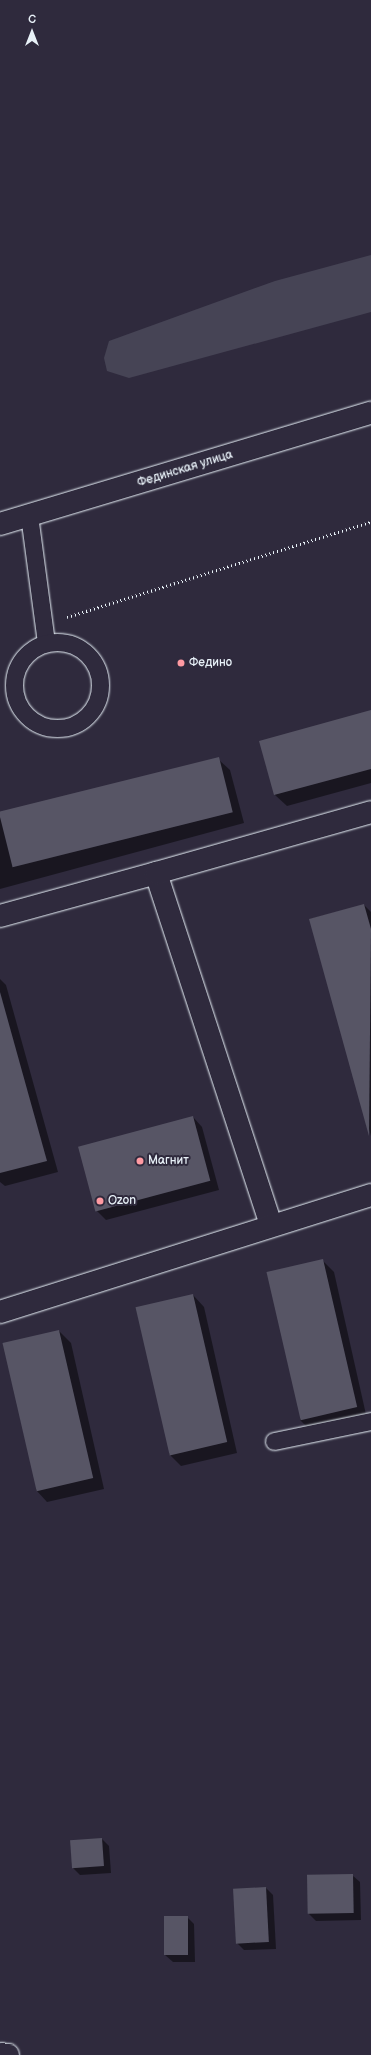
<!DOCTYPE html>
<meta charset="utf-8">
<style>
body{margin:0}
#map{position:relative;width:371px;height:2055px;overflow:hidden;background:#2f2a3d;font-family:"Balsamiq Sans",sans-serif}
div>[style]{position:absolute}
.green>*{inset:0;background:#464455}
.shadow>*{inset:0;background:#0007}
.building>*{inset:0;background:#575565;transform-origin:0 0}
.path>*{height:2.5px;margin-top:-1.25px;transform-origin:0;background:repeating-linear-gradient(90deg,#e8f1f8 0 1px,transparent 0 4px)}
.roads{filter:drop-shadow(0 0 1px #e8f1f8) drop-shadow(0 0 1px #e8f1f8)}
.service>*{height:17px;margin:-8.5px;padding:0 8.5px;transform-origin:8.5px;border-radius:8.5px;background:#2f2a3d}
.service>.ring{margin:-8.5px;padding:0;box-sizing:content-box;background:none;border:17px solid #2f2a3d;border-radius:50%}
.minor>*{height:22px;margin:-11px;padding:0 11px;transform-origin:11px;border-radius:11px;background:#2f2a3d}
.tertiary>*{height:22px;margin:-11px;padding:0 11px;transform-origin:11px;border-radius:11px;background:#2f2a3d}
.dots>*{width:11px;height:11px;translate:-50% -50%;box-sizing:border-box;border:2px solid #2f2a3d;border-radius:50%}
span{translate:-50% -50%;white-space:nowrap;text-align:center;line-height:1.15;-webkit-text-stroke:4px #2f2a3d;paint-order:stroke}
.street-label{font-size:12px;color:#e8f1f8}
.poi-label{font-size:12px;color:#e8f1f8}
.left{translate:0 -50%;text-align:left}
.north{position:absolute;left:12px;top:12px;width:40px;height:40px;-webkit-text-stroke:3px #2f2a3d;paint-order:stroke;rotate:0deg;font-size:11px;font-weight:700;line-height:16px;text-align:center;color:#e8f1f8}
.north::after{content:'';display:block;margin:auto;width:14px;height:18px;background:#e8f1f8;clip-path:polygon(50% 0,100% 100%,50% 72%,0 100%)}
</style>
<div id="map">
<div class="green">
<i style="clip-path:polygon(371px 255px,371px 312px,129px 378px,107px 371px,104px 358px,109px 341px,275px 281px)"></i>
</div>
<div class="shadow">
<i style="clip-path:polygon(371px 711px,371px 783px,287px 806px,275px 795px,261px 742px)"></i>
<i style="clip-path:polygon(218px 759px,230px 770px,244px 823px,0 889px,0 818px)"></i>
<i style="clip-path:polygon(364px 905px,371px 912px,371px 1136px,310px 919px)"></i>
<i style="clip-path:polygon(0 979px,6px 985px,58px 1172px,5px 1186px,0 1182px)"></i>
<i style="clip-path:polygon(193px 1117px,202px 1127px,219px 1190px,106px 1220px,97px 1211px)"></i>
<i style="clip-path:polygon(323px 1261px,334px 1272px,367px 1419px,311px 1431px,300px 1420px)"></i>
<i style="clip-path:polygon(193px 1295px,204px 1307px,237px 1453px,181px 1466px,169px 1454px)"></i>
<i style="clip-path:polygon(59px 1331px,71px 1343px,104px 1489px,47px 1502px,36px 1490px)"></i>
<i style="clip-path:polygon(102px 1839px,109px 1846px,111px 1873px,80px 1875px,73px 1868px)"></i>
<i style="clip-path:polygon(352px 1875px,360px 1882px,361px 1920px,316px 1921px,309px 1914px)"></i>
<i style="clip-path:polygon(266px 1888px,273px 1895px,276px 1949px,244px 1950px,237px 1943px)"></i>
<i style="clip-path:polygon(187px 1917px,194px 1924px,195px 1962px,173px 1962px,165px 1955px)"></i>
</div>
<div class="building">
<i style="clip-path:polygon(371px 710px,371px 769px,274px 795px,259px 741px)"></i>
<i style="left:219px;top:757px;width:57px;height:227px;rotate:76deg"></i>
<i style="clip-path:polygon(364px 904px,371px 929px,369px 1136px,309px 919px)"></i>
<i style="clip-path:polygon(0 992px,47px 1161px,0 1173px)"></i>
<i style="left:193px;top:1116px;width:67px;height:119px;rotate:75deg"></i>
<i style="left:323px;top:1259px;width:152px;height:58px;rotate:77deg"></i>
<i style="left:193px;top:1294px;width:152px;height:59px;rotate:77deg"></i>
<i style="left:59px;top:1330px;width:152px;height:58px;rotate:77deg"></i>
<i style="left:102px;top:1838px;width:28px;height:32px;rotate:86deg"></i>
<i style="left:353px;top:1874px;width:39px;height:46px;rotate:89deg"></i>
<i style="left:266px;top:1887px;width:55px;height:33px;rotate:87deg"></i>
<i style="left:164px;top:1916px;width:24px;height:39px"></i>
</div>
<div class="path">
<i style="left:67px;top:617px;width:318px;rotate:-17.4deg"></i>
</div>
<div class="roads">
<div class="service">
<i style="left:29px;top:515px;width:129px;rotate:82.4deg"></i>
<i class="ring" style="left:14px;top:642px;width:69px;height:69px"></i>
<i style="left:274px;top:1441px;width:99px;rotate:-11.7deg"></i>
</div>
<div class="minor">
<i style="left:0;top:916px;width:162px;rotate:-15.4deg"></i>
<i style="left:271px;top:1225px;width:370px;rotate:-108.1deg"></i>
<i style="left:156px;top:873px;width:223px;rotate:-15.8deg"></i>
<i style="left:0;top:1312px;width:389px;rotate:-17.5deg"></i>
<i style="left:0;top:2054px;width:8px;rotate:7deg"></i>
</div>
<div class="tertiary">
<i style="left:0;top:524px;width:387px;rotate:-16.7deg"></i>
</div>
</div>
<div class="dots">
<i style="left:181px;top:663px;background:#ff9aa2"></i>
<i style="left:140px;top:1161px;background:#ff9aa2"></i>
<i style="left:100px;top:1201px;background:#ff9aa2"></i>
</div>
<div class="street-label">
<span style="left:185px;top:469px;rotate:-17deg">Фединская улица</span>
</div>
<div class="poi-label">
<span class="left" style="left:189px;top:663px">Федино</span>
<span class="left" style="left:148px;top:1161px">Магнит</span>
<span class="left" style="left:108px;top:1201px">Ozon</span>
</div>
<div class="north">С</div>
</div>
